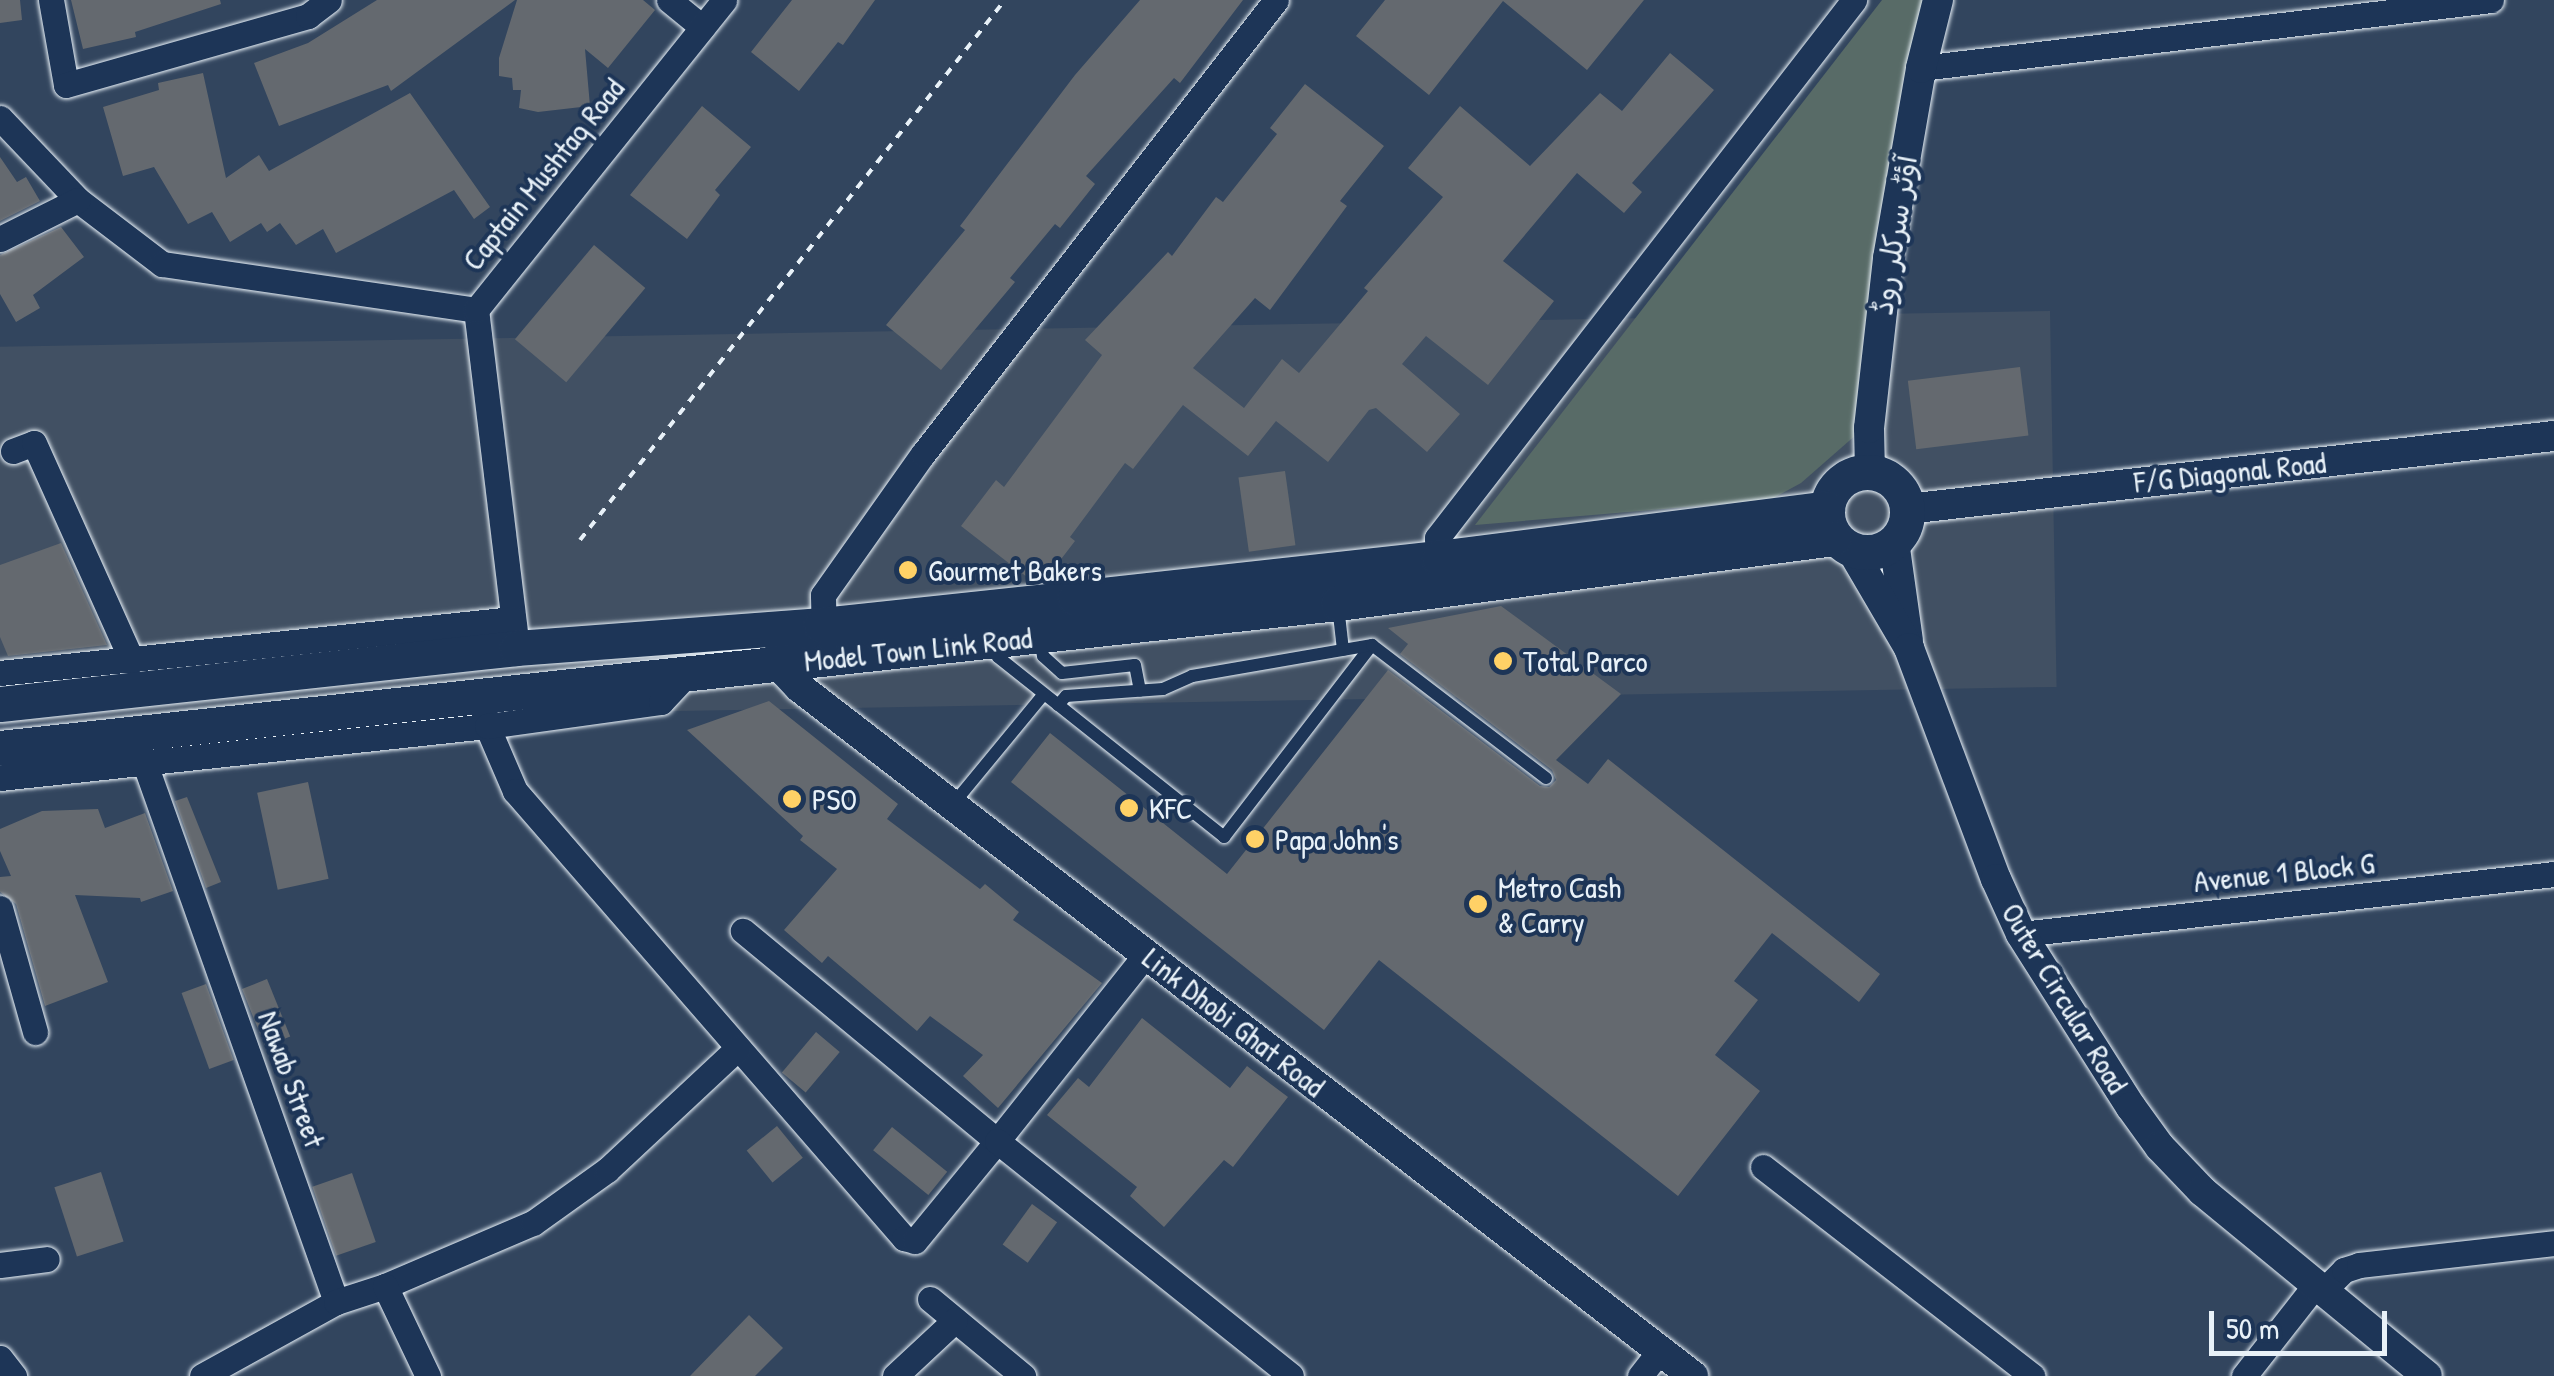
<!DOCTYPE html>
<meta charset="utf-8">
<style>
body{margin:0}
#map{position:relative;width:2554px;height:1376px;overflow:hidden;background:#32455e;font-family:"Patrick Hand","Playpen Sans Arabic",sans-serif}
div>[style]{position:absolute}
.built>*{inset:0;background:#415063;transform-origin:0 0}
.green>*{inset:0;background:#586b67}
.building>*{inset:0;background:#64696f;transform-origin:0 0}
.path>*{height:4px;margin-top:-2px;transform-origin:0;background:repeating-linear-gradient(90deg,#e8f1f8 0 8px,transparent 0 16px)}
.roads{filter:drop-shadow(0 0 2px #e8f1f8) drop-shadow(0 0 2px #e8f1f8)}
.service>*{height:12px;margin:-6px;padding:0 6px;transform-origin:6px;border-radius:6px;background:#1d3557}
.minor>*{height:25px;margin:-12.5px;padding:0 12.5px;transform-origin:12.5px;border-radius:12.5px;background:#1d3557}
.tertiary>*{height:30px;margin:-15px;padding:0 15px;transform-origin:15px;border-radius:15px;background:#1d3557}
.secondary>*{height:35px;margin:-17.5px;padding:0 17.5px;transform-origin:17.5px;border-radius:17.5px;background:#1d3557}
.secondary>.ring{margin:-17.5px;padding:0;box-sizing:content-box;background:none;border:35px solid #1d3557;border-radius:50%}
.dots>*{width:28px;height:28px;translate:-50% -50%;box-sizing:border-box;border:5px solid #1d3557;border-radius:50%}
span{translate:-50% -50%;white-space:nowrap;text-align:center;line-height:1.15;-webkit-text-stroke:8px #1d3557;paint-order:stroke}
.street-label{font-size:30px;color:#e8f1f8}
.poi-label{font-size:30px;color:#e8f1f8}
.left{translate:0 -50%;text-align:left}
.scale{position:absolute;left:2209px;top:1311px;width:178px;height:45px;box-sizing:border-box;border:5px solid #e8f1f8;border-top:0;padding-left:12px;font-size:30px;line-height:35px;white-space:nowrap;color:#e8f1f8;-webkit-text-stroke:8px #1d3557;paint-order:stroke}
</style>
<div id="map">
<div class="built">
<i style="left:2050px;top:311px;width:376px;height:2060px;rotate:89deg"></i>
</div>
<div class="green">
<i style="clip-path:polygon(1882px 0,1936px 0,1857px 434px,1801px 483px,1770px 500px,1475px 525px)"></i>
</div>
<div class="building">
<i style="clip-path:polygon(0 0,20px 0,22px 20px,0 23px)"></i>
<i style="clip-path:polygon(71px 0,220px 0,221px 4px,135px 32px,136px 37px,83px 49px)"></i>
<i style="clip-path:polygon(377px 0,515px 0,391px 91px,388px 85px,279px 126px,254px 63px,308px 43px)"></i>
<i style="clip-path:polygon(517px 0,643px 0,655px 10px,608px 68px,585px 49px,590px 106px,538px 112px,519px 108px,521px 90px,513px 90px,512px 78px,499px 76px,499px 58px)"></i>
<i style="clip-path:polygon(792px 0,875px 0,843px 45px,838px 42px,799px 91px,751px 52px)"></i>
<i style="clip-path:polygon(1140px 0,1243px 0,1180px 83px,1174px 78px,1086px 176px,1095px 184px,1060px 228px,1055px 224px,1010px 278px,1015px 282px,941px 370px,886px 325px,965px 230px,960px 226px,1075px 75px)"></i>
<i style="clip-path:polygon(1385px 0,1644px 0,1587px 70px,1503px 1px,1429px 95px,1356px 36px)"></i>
<i style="clip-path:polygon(1670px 53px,1714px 90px,1632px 183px,1642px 192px,1624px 213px,1577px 173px,1503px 261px,1554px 301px,1488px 385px,1426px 336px,1402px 364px,1460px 414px,1427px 452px,1376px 408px,1369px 410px,1328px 462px,1276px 421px,1248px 456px,1183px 405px,1133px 469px,1125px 463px,1070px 537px,1075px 541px,1045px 580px,1032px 581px,961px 526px,996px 480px,1004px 487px,1102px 355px,1085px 340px,1168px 252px,1172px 256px,1216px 197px,1223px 202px,1277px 134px,1270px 128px,1305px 84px,1384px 146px,1340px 201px,1347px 206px,1270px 310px,1255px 298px,1193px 368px,1244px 408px,1282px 359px,1299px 373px,1368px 291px,1364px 288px,1443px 197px,1408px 168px,1460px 106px,1530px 166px,1600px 93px,1622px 111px)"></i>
<i style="clip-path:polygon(203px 73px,226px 178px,259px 155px,269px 171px,410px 93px,490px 207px,474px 219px,454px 190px,336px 253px,323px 229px,296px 245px,280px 223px,267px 232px,261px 223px,230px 242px,212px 212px,188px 224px,154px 167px,123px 176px,103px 107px,159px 90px,158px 83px)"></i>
<i style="clip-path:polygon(702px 106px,751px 147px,715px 190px,720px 195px,687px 239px,630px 195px)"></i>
<i style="clip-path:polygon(0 157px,17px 182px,26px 177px,40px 201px,0 221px)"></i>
<i style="clip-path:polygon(61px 227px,84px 257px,33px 295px,40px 308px,16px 322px,0 294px,0 255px)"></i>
<i style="left:594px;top:245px;width:67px;height:123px;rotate:40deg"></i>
<i style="left:2020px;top:367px;width:69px;height:113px;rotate:83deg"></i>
<i style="left:1285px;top:471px;width:75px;height:47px;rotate:82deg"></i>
<i style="clip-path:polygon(61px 543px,107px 645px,8px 656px,0 637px,0 565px)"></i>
<i style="clip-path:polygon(1501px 606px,1621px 694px,1556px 760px,1588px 784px,1608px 759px,1880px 974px,1859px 1002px,1772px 933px,1734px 981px,1758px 1000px,1715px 1055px,1760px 1091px,1678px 1196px,1379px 960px,1324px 1030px,1011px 782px,1050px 733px,1227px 874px,1388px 670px,1540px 786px,1549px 787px,1556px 780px,1552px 770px,1400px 654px,1408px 644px,1388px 628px)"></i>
<i style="clip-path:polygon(769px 701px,898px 804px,887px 819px,980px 889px,985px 884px,1019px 912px,1013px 920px,1102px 983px,998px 1108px,963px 1076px,983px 1055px,930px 1016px,917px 1031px,828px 956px,822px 963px,784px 930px,837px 869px,800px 840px,803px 836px,687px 730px)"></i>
<i style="left:308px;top:782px;width:99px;height:52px;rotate:78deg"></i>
<i style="clip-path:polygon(187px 797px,221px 882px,206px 888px,175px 801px)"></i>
<i style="clip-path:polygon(98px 809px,105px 828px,145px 813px,173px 891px,141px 902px,140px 898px,75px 895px,108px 982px,45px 1006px,16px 904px,0 892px,0 877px,11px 876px,0 851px,0 829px,42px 811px)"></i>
<i style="left:267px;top:979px;width:62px;height:27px;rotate:68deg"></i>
<i style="left:206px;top:984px;width:81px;height:26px;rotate:70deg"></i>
<i style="clip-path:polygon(1142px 1018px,1230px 1088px,1247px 1066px,1288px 1097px,1233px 1167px,1224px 1160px,1164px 1227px,1130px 1196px,1137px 1187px,1047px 1115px,1078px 1078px,1089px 1087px)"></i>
<i style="left:816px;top:1032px;width:31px;height:53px;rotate:40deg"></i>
<i style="left:777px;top:1126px;width:41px;height:39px;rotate:51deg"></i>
<i style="left:892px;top:1127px;width:71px;height:30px;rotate:39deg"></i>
<i style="left:101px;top:1172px;width:73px;height:49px;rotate:72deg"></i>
<i style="left:352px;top:1173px;width:73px;height:42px;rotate:71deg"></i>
<i style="left:1032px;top:1204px;width:31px;height:50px;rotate:36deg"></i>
<i style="clip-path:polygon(749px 1315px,783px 1348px,755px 1376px,690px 1376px)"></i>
</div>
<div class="path">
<i style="left:580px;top:540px;width:687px;rotate:-51.8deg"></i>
</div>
<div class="roads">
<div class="service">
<i style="left:1338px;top:606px;width:44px;rotate:83.5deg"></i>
<i style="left:1040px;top:639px;width:17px;rotate:80deg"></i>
<i style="left:1043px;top:656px;width:25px;rotate:42deg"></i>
<i style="left:1062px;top:673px;width:73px;rotate:-6.3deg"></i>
<i style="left:1135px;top:665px;width:26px;rotate:79deg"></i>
<i style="left:997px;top:645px;width:12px;rotate:85deg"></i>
<i style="left:998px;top:657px;width:289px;rotate:38.5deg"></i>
<i style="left:1224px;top:837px;width:242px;rotate:-52.4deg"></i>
<i style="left:1058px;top:705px;width:12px;rotate:-48deg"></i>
<i style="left:1066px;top:696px;width:97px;rotate:-4.1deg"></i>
<i style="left:1163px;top:689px;width:32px;rotate:-24deg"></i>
<i style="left:1192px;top:676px;width:183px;rotate:-9.8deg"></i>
<i style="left:1372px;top:645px;width:219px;rotate:37.4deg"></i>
<i style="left:954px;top:803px;width:141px;rotate:-50.5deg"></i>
</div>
<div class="minor">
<i style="left:51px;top:0;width:86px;rotate:80deg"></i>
<i style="left:66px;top:85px;width:252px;rotate:-15.9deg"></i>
<i style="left:308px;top:16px;width:26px;rotate:-37deg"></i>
<i style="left:669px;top:0;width:43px;rotate:39.3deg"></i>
<i style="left:1921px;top:68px;width:574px;rotate:-6.8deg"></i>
<i style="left:0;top:118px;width:113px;rotate:46.4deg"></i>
<i style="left:78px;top:200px;width:106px;rotate:37.3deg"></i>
<i style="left:162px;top:264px;width:317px;rotate:8.3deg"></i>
<i style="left:0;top:239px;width:87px;rotate:-26.6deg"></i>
<i style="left:13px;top:451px;width:22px;rotate:-21deg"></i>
<i style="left:34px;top:443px;width:239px;rotate:65.8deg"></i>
<i style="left:1439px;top:558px;width:20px;rotate:-96deg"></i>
<i style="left:1437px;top:538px;width:681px;rotate:-52.22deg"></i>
<i style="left:824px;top:640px;width:45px;rotate:-91.3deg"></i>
<i style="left:823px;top:595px;width:173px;rotate:-54.7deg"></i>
<i style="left:923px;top:454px;width:575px;rotate:-52.13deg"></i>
<i style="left:517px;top:648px;width:340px;rotate:-96.9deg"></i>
<i style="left:476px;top:310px;width:397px;rotate:-51.3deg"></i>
<i style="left:0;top:673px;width:516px;rotate:-6.01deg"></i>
<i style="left:482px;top:696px;width:30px;rotate:81deg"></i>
<i style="left:487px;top:726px;width:71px;rotate:66.7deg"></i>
<i style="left:515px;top:791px;width:593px;rotate:48.97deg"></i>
<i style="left:904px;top:1238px;width:11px;rotate:15deg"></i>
<i style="left:915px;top:1241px;width:129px;rotate:-50.6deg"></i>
<i style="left:997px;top:1141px;width:330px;rotate:-140.4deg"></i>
<i style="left:134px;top:733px;width:604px;rotate:70.45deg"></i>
<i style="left:336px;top:1302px;width:153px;rotate:151.1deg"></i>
<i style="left:0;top:778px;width:490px;rotate:-6.1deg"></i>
<i style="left:487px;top:726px;width:176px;rotate:-7.9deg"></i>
<i style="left:661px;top:702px;width:34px;rotate:-47deg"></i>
<i style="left:0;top:908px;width:129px;rotate:74.2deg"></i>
<i style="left:2021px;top:934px;width:536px;rotate:-6.42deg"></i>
<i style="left:1146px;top:954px;width:239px;rotate:128.5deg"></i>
<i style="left:997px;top:1141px;width:376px;rotate:38.6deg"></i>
<i style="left:1763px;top:1167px;width:341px;rotate:37.8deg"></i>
<i style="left:0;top:1265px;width:47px;rotate:-7.3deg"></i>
<i style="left:385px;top:1286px;width:161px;rotate:-23.1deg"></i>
<i style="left:533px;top:1223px;width:91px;rotate:-35.6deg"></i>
<i style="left:607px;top:1170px;width:179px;rotate:-43deg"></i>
<i style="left:2325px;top:1289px;width:27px;rotate:-45deg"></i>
<i style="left:2344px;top:1270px;width:16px;rotate:-18deg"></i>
<i style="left:2359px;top:1265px;width:196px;rotate:-6.4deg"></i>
<i style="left:930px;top:1299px;width:121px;rotate:39.6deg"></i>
<i style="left:336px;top:1302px;width:52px;rotate:-18.1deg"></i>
<i style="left:385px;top:1286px;width:100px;rotate:64.5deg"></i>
<i style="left:0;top:1358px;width:23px;rotate:52deg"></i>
<i style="left:895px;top:1376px;width:82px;rotate:-43deg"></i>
<i style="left:1640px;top:1376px;width:33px;rotate:-52deg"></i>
<i style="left:2244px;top:1376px;width:118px;rotate:-51.9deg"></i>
</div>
<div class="tertiary">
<i style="left:1870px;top:472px;width:44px;rotate:-91.3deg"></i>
<i style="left:1869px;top:428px;width:171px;rotate:-83.6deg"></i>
<i style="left:1888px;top:258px;width:193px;rotate:-80.1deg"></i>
<i style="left:1921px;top:68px;width:70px;rotate:-76deg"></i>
<i style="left:1907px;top:509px;width:651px;rotate:-6.44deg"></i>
<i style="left:1894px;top:541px;width:100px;rotate:82deg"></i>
<i style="left:1851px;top:549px;width:115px;rotate:59.6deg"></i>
<i style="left:1909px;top:648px;width:247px;rotate:69.4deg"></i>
<i style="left:1996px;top:879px;width:60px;rotate:65.6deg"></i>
<i style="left:2021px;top:934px;width:205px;rotate:57.6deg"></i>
<i style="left:2131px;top:1107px;width:49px;rotate:54.1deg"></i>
<i style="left:2160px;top:1147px;width:61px;rotate:46.3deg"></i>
<i style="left:2202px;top:1191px;width:291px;rotate:39.4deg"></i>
<i style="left:780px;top:645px;width:27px;rotate:80deg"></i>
<i style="left:785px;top:672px;width:21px;rotate:47deg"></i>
<i style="left:799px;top:687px;width:1129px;rotate:37.62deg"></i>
</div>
<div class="secondary">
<i class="ring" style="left:1827px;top:472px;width:45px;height:45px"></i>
<i style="left:0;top:704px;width:520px;rotate:-6.18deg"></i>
<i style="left:517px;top:648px;width:305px;rotate:-4.3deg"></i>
<i style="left:821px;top:625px;width:255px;rotate:-6.1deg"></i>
<i style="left:1075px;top:598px;width:366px;rotate:-6.3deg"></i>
<i style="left:1439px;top:558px;width:391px;rotate:-7.3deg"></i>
<i style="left:0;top:748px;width:1346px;rotate:-6.19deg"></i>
<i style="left:1338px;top:603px;width:500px;rotate:-7.47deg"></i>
</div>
</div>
<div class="dots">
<i style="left:908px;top:570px;background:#ffd166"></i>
<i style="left:1503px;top:661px;background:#ffd166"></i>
<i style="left:792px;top:799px;background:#ffd166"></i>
<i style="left:1129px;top:808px;background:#ffd166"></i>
<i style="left:1255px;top:839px;background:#ffd166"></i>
<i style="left:1478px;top:904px;background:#ffd166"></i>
</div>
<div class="street-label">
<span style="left:543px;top:174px;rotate:-51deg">Captain Mushtaq Road</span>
<span style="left:1894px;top:235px;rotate:-81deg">آؤٹر سرکلر روڈ</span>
<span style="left:2230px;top:472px;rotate:-6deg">F/G Diagonal Road</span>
<span style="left:918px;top:649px;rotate:-6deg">Model Town Link Road</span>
<span style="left:2284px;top:872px;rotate:-6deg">Avenue 1 Block G</span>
<span style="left:2065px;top:998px;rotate:59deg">Outer Circular Road</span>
<span style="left:1234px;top:1022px;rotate:38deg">Link Dhobi Ghat Road</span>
<span style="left:292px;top:1079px;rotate:70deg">Nawab Street</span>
</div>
<div class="poi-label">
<span class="left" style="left:928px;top:570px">Gourmet Bakers</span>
<span class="left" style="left:1523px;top:661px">Total Parco</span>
<span class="left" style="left:812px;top:799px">PSO</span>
<span class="left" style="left:1149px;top:808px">KFC</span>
<span class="left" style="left:1275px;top:839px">Papa John's</span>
<span class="left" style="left:1498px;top:904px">Metro Cash<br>&amp; Carry</span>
</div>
<div class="scale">50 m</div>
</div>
